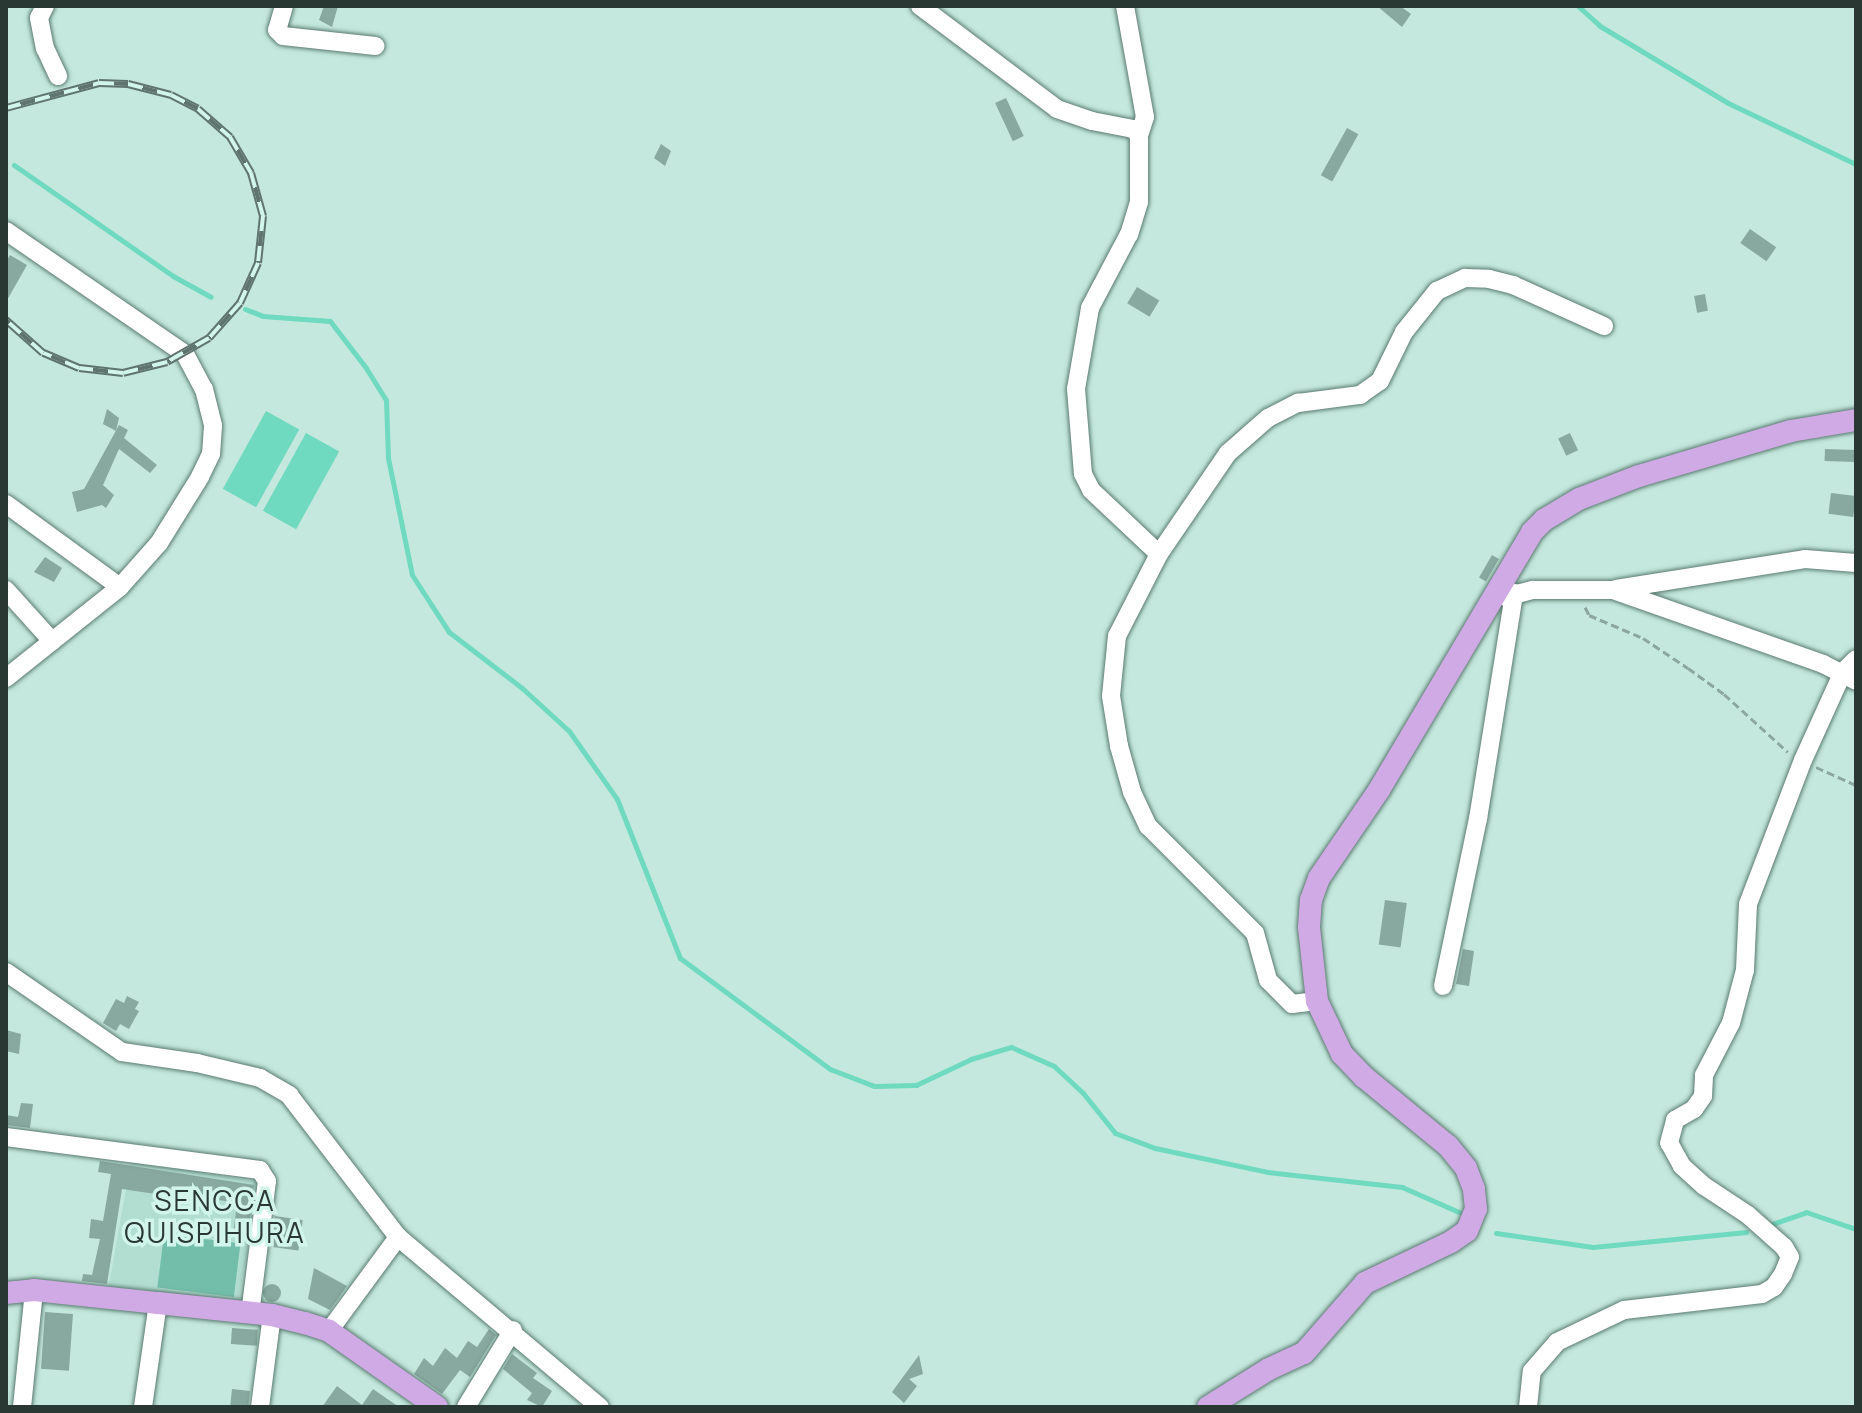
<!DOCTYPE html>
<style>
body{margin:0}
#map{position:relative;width:1862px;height:1413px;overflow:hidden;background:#c4e8dd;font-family:Manrope,sans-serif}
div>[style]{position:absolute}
.built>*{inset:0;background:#b2ded1;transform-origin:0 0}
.green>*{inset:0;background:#73beaa;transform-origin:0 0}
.water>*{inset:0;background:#6fdabf;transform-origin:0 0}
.stream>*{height:5px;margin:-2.5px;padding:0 2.5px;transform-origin:2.5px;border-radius:2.5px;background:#6fdabf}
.building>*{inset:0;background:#88a99f;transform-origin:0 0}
.round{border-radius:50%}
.path>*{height:3px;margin-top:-1.5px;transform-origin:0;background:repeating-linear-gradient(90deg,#8ba79f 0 8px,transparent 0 12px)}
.roads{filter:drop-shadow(0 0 2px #5a7a70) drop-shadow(0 0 2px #5a7a70)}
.minor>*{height:18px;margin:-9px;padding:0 9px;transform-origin:9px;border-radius:9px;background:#fff}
.major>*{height:22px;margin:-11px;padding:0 11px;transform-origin:11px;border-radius:11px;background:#d0aae5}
.rail>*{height:8px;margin-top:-4px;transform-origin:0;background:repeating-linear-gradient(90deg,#d1f5ea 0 15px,#5f746e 0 30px);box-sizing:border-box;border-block:2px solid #5f746e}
span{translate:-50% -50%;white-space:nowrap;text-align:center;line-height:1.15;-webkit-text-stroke:7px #d1f5ea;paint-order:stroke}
.neighbourhood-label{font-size:28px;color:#2a3834;letter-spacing:2px}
.frame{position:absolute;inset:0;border:8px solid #2a3834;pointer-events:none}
</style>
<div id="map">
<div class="built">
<i style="left:131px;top:1160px;width:130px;height:140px;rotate:10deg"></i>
</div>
<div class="green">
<i style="left:164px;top:1234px;width:77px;height:54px;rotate:7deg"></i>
</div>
<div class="water">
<i style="left:266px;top:411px;width:38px;height:89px;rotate:29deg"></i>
<i style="left:306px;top:433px;width:38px;height:89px;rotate:29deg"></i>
</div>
<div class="stream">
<i style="left:1578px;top:6px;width:30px;rotate:42deg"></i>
<i style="left:1600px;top:26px;width:149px;rotate:31deg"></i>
<i style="left:1728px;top:103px;width:142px;rotate:25.5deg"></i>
<i style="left:14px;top:165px;width:194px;rotate:34.9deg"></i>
<i style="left:173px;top:276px;width:43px;rotate:28.9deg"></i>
<i style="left:245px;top:309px;width:19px;rotate:21deg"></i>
<i style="left:263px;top:316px;width:67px;rotate:4.3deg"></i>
<i style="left:330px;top:321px;width:59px;rotate:52.5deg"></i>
<i style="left:366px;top:368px;width:38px;rotate:58deg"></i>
<i style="left:386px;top:400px;width:58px;rotate:88deg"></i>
<i style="left:388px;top:458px;width:119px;rotate:78.4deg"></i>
<i style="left:412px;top:575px;width:68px;rotate:57deg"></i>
<i style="left:449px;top:632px;width:92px;rotate:37.5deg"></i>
<i style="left:522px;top:688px;width:64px;rotate:42.5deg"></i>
<i style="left:569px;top:731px;width:83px;rotate:54.8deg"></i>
<i style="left:617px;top:799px;width:171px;rotate:68.4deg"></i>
<i style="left:680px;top:958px;width:187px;rotate:36.5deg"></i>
<i style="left:830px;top:1069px;width:47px;rotate:21.1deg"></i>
<i style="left:874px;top:1086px;width:42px;rotate:-1.4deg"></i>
<i style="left:916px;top:1085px;width:61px;rotate:-25.3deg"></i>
<i style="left:971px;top:1059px;width:42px;rotate:-16.7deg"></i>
<i style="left:1011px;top:1047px;width:47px;rotate:23.8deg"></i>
<i style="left:1054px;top:1066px;width:40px;rotate:43deg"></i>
<i style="left:1083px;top:1093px;width:51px;rotate:51.3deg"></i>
<i style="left:1115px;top:1133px;width:43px;rotate:20.6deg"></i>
<i style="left:1155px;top:1148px;width:116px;rotate:12deg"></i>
<i style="left:1268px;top:1172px;width:135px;rotate:6.4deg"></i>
<i style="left:1402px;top:1187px;width:62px;rotate:23.7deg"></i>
<i style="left:1772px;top:1224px;width:36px;rotate:-19deg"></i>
<i style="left:1806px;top:1212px;width:53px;rotate:18.8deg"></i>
<i style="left:1496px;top:1233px;width:98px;rotate:8.2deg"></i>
<i style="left:1593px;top:1247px;width:154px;rotate:-5.6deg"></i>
</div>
<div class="building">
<i style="clip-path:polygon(324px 6px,338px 6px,332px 27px,319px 20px)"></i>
<i style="clip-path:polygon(1377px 6px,1400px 6px,1411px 14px,1402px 27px)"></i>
<i style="left:1006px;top:98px;width:42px;height:12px;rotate:65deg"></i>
<i style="left:1347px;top:128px;width:13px;height:54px;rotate:29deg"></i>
<i style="clip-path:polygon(661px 144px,671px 151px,665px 166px,654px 158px)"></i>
<i style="left:1750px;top:229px;width:32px;height:17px;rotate:35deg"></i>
<i style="clip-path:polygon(10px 255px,27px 265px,6px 302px,6px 262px)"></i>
<i style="left:1137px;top:287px;width:26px;height:19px;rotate:31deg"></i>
<i style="left:1705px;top:294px;width:17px;height:11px;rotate:80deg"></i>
<i style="clip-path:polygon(107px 409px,119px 418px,116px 431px,103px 424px)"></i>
<i style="clip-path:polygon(119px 425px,128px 430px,124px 438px,157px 465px,150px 473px,119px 449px,103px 485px,114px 495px,106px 508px,102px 505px,77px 512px,72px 492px,84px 489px)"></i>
<i style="left:1570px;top:433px;width:19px;height:13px;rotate:65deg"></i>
<i style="left:1825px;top:449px;width:31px;height:12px;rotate:2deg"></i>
<i style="left:1831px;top:493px;width:25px;height:21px;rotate:7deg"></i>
<i style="left:1492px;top:555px;width:8px;height:26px;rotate:30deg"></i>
<i style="clip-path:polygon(45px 557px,62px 568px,54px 582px,34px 572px)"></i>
<i style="left:1385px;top:900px;width:22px;height:45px;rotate:8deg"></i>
<i style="clip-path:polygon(1463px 949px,1474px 951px,1469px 986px,1456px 984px)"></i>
<i style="clip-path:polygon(127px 996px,139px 1002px,135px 1009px,139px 1011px,129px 1029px,120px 1024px,116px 1031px,103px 1023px,116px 999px,124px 1003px)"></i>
<i style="clip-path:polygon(6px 1030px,21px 1034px,19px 1054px,6px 1051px)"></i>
<i style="clip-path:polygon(21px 1103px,33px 1104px,30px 1128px,6px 1125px,6px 1115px,18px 1117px)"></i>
<i style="clip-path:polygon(100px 1161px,254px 1185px,248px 1237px,233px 1235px,237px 1203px,195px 1196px,197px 1190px,171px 1187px,169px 1196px,122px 1189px,107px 1284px,82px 1281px,83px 1274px,92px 1275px,100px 1239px,89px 1238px,91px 1219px,103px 1221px,111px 1174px,98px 1172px)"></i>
<i style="left:275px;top:1216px;width:28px;height:31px;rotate:8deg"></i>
<i style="clip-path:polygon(314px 1268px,347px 1286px,330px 1310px,308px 1299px)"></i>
<i class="round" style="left:263px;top:1284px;width:18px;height:18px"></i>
<i style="left:45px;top:1312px;width:28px;height:57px;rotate:4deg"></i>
<i style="left:232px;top:1328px;width:26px;height:16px;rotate:4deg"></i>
<i style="clip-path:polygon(489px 1329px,496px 1335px,470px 1377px,460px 1370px,442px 1394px,414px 1374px,424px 1358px,433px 1366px,445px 1348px,457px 1358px,468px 1341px,477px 1347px)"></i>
<i style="clip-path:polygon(512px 1354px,537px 1373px,533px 1378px,552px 1391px,542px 1407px,527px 1400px,532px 1393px,503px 1369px)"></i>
<i style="clip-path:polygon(919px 1355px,923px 1374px,909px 1379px,917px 1386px,904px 1403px,892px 1392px)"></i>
<i style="clip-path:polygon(337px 1386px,362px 1405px,373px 1389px,399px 1407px,322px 1407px)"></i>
<i style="left:232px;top:1389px;width:18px;height:18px;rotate:6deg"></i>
</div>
<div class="path">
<i style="left:1585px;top:607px;width:9px;rotate:63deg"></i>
<i style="left:1589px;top:615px;width:59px;rotate:23.1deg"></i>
<i style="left:1643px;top:638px;width:54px;rotate:33.7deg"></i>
<i style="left:1688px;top:668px;width:44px;rotate:35.8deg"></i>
<i style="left:1724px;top:694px;width:86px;rotate:42.2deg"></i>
<i style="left:1816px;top:767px;width:44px;rotate:24.2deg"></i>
</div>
<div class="roads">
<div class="minor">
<i style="left:45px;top:6px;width:13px;rotate:117deg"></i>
<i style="left:39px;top:18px;width:31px;rotate:79deg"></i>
<i style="left:45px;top:48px;width:31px;rotate:65deg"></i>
<i style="left:284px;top:6px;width:25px;rotate:106deg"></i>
<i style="left:277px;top:30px;width:8px;rotate:45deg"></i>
<i style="left:283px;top:36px;width:93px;rotate:6.2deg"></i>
<i style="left:920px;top:6px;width:171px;rotate:36.9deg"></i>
<i style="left:1057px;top:109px;width:37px;rotate:19deg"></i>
<i style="left:1092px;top:121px;width:42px;rotate:11deg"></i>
<i style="left:1133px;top:129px;width:8px;rotate:45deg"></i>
<i style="left:1139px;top:135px;width:67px;rotate:90deg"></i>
<i style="left:1139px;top:202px;width:34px;rotate:107deg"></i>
<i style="left:1129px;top:234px;width:84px;rotate:117.8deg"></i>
<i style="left:1090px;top:308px;width:82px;rotate:99.8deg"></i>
<i style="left:1076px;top:389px;width:85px;rotate:85.3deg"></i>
<i style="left:1083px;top:474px;width:18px;rotate:63deg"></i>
<i style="left:1091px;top:490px;width:93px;rotate:43.3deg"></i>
<i style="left:1159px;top:554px;width:92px;rotate:117.1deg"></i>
<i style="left:1117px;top:636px;width:60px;rotate:95.7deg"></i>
<i style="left:1111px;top:696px;width:51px;rotate:80.9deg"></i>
<i style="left:1119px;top:746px;width:48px;rotate:74.2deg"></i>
<i style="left:1132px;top:792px;width:38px;rotate:65deg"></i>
<i style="left:1148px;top:826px;width:151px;rotate:45deg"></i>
<i style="left:1255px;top:933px;width:49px;rotate:74.5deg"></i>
<i style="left:1268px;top:980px;width:34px;rotate:45deg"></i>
<i style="left:1292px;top:1004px;width:25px;rotate:-7deg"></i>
<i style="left:1125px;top:6px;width:113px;rotate:79.8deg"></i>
<i style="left:1145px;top:117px;width:19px;rotate:108deg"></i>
<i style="left:6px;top:231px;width:217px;rotate:34.5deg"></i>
<i style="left:185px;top:354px;width:40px;rotate:62deg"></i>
<i style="left:204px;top:389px;width:38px;rotate:76deg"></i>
<i style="left:213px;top:426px;width:28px;rotate:94deg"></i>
<i style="left:211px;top:454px;width:25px;rotate:116deg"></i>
<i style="left:200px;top:477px;width:78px;rotate:121.8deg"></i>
<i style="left:159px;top:543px;width:59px;rotate:131.6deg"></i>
<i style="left:120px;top:587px;width:141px;rotate:-143.9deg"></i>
<i style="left:1159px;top:554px;width:122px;rotate:-55.7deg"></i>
<i style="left:1228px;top:453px;width:53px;rotate:-41.2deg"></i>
<i style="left:1268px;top:418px;width:34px;rotate:-27deg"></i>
<i style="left:1298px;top:403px;width:63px;rotate:-7.4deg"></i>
<i style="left:1360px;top:395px;width:24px;rotate:-35deg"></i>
<i style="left:1380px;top:381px;width:55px;rotate:-63.9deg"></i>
<i style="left:1404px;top:332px;width:53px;rotate:-51.2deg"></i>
<i style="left:1437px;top:291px;width:31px;rotate:-25deg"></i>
<i style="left:1465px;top:278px;width:24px;rotate:2deg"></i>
<i style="left:1489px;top:279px;width:25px;rotate:14deg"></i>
<i style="left:1513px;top:285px;width:100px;rotate:24.3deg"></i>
<i style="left:1616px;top:589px;width:191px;rotate:-9deg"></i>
<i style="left:1805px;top:559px;width:51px;rotate:4.5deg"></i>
<i style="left:6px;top:590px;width:69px;rotate:48deg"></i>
<i style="left:1506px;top:597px;width:28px;rotate:-15deg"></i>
<i style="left:1533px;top:590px;width:80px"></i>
<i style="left:1613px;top:590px;width:223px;rotate:19.4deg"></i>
<i style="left:1823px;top:664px;width:37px;rotate:27deg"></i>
<i style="left:6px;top:678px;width:146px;rotate:-38.6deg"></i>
<i style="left:6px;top:972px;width:141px;rotate:34.6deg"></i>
<i style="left:122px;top:1052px;width:76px;rotate:8.3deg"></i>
<i style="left:197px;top:1063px;width:65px;rotate:13.4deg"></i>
<i style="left:260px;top:1078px;width:34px;rotate:30deg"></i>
<i style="left:289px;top:1095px;width:179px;rotate:52.5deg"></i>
<i style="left:398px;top:1237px;width:264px;rotate:40.1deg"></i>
<i style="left:1443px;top:986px;width:171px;rotate:-78.2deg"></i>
<i style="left:1478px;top:819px;width:229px;rotate:-80.9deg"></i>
<i style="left:6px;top:1137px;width:256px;rotate:7.4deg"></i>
<i style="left:260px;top:1170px;width:13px;rotate:58deg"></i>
<i style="left:267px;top:1181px;width:133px;rotate:97.3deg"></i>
<i style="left:329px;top:1331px;width:117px;rotate:-53.7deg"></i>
<i style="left:22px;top:1407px;width:118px;rotate:-84.1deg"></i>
<i style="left:143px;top:1407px;width:105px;rotate:-81.8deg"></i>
<i style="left:260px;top:1407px;width:93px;rotate:-82.6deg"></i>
<i style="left:466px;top:1407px;width:90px;rotate:-58.6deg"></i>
<i style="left:1528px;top:1407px;width:36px;rotate:-84deg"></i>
<i style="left:1532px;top:1371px;width:38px;rotate:-49deg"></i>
<i style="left:1557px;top:1342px;width:74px;rotate:-25.5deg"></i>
<i style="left:1624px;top:1310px;width:139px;rotate:-6.6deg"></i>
<i style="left:1762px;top:1294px;width:14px;rotate:-30deg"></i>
<i style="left:1774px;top:1287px;width:16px;rotate:-55deg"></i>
<i style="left:1783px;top:1274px;width:18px;rotate:-68deg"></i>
<i style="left:1790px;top:1257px;width:12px;rotate:-121deg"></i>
<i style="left:1784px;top:1247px;width:48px;rotate:-138.4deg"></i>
<i style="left:1748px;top:1215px;width:53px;rotate:-146.6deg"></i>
<i style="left:1704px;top:1186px;width:30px;rotate:-138deg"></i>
<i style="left:1682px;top:1166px;width:26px;rotate:-119deg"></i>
<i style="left:1669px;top:1143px;width:24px;rotate:-75deg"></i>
<i style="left:1675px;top:1120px;width:22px;rotate:-30deg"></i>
<i style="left:1694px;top:1109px;width:16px;rotate:-55deg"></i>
<i style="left:1703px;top:1096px;width:21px;rotate:-87deg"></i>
<i style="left:1704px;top:1075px;width:59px;rotate:-62.6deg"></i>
<i style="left:1731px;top:1023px;width:55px;rotate:-75.2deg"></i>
<i style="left:1745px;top:970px;width:66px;rotate:-87.4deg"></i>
<i style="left:1748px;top:904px;width:154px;rotate:-69.1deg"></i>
<i style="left:1803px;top:760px;width:97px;rotate:-65.6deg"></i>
<i style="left:1843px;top:672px;width:18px;rotate:-45deg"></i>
</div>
<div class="major">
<i style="left:6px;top:1293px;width:28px;rotate:-6deg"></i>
<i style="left:34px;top:1290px;width:125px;rotate:6deg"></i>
<i style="left:158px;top:1303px;width:115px;rotate:6deg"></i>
<i style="left:272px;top:1315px;width:34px;rotate:14deg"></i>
<i style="left:305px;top:1323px;width:25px;rotate:18deg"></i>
<i style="left:329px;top:1331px;width:132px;rotate:35.1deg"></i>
<i style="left:1208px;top:1407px;width:72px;rotate:-31.9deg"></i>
<i style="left:1269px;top:1369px;width:38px;rotate:-25deg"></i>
<i style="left:1304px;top:1353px;width:93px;rotate:-48.9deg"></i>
<i style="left:1365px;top:1283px;width:95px;rotate:-25.5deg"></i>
<i style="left:1451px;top:1242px;width:19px;rotate:-35deg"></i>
<i style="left:1467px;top:1231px;width:24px;rotate:-68deg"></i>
<i style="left:1476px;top:1209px;width:20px;rotate:-96deg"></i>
<i style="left:1474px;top:1189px;width:22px;rotate:-111deg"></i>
<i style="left:1466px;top:1168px;width:28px;rotate:-129deg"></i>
<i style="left:1448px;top:1146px;width:109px;rotate:-140.6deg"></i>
<i style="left:1364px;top:1077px;width:32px;rotate:-134deg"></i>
<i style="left:1342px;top:1054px;width:59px;rotate:-115.3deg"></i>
<i style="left:1317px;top:1001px;width:74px;rotate:-96.2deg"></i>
<i style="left:1309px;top:927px;width:27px;rotate:-86deg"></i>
<i style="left:1311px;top:900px;width:23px;rotate:-70deg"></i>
<i style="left:1319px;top:878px;width:107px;rotate:-55.7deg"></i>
<i style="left:1379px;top:790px;width:300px;rotate:-59.3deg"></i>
<i style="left:1532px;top:532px;width:17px;rotate:-45deg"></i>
<i style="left:1544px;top:520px;width:41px;rotate:-31deg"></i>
<i style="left:1579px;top:499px;width:64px;rotate:-21deg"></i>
<i style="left:1639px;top:476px;width:159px;rotate:-16.5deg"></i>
<i style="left:1791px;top:431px;width:66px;rotate:-9.6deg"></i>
</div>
</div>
<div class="rail">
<i style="left:6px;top:108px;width:96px;rotate:-15deg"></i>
<i style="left:99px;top:83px;width:29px;rotate:2deg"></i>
<i style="left:128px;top:84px;width:44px;rotate:14.3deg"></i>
<i style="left:171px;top:95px;width:30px;rotate:27deg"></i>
<i style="left:198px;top:109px;width:43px;rotate:41.2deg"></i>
<i style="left:230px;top:137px;width:42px;rotate:59.7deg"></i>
<i style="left:251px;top:173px;width:45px;rotate:74.4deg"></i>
<i style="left:263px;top:216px;width:47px;rotate:96.1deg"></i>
<i style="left:258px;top:263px;width:44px;rotate:114.2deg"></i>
<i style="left:240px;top:303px;width:47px;rotate:131.5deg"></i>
<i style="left:209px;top:338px;width:48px;rotate:150.3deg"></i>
<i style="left:167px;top:362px;width:45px;rotate:166deg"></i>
<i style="left:123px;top:373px;width:44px;rotate:-173.5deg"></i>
<i style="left:79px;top:368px;width:39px;rotate:-157deg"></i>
<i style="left:43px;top:353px;width:50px;rotate:-138.3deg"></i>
</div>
<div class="neighbourhood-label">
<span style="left:215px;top:1216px">SENCCA<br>QUISPIHURA</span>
</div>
<div class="frame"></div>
</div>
